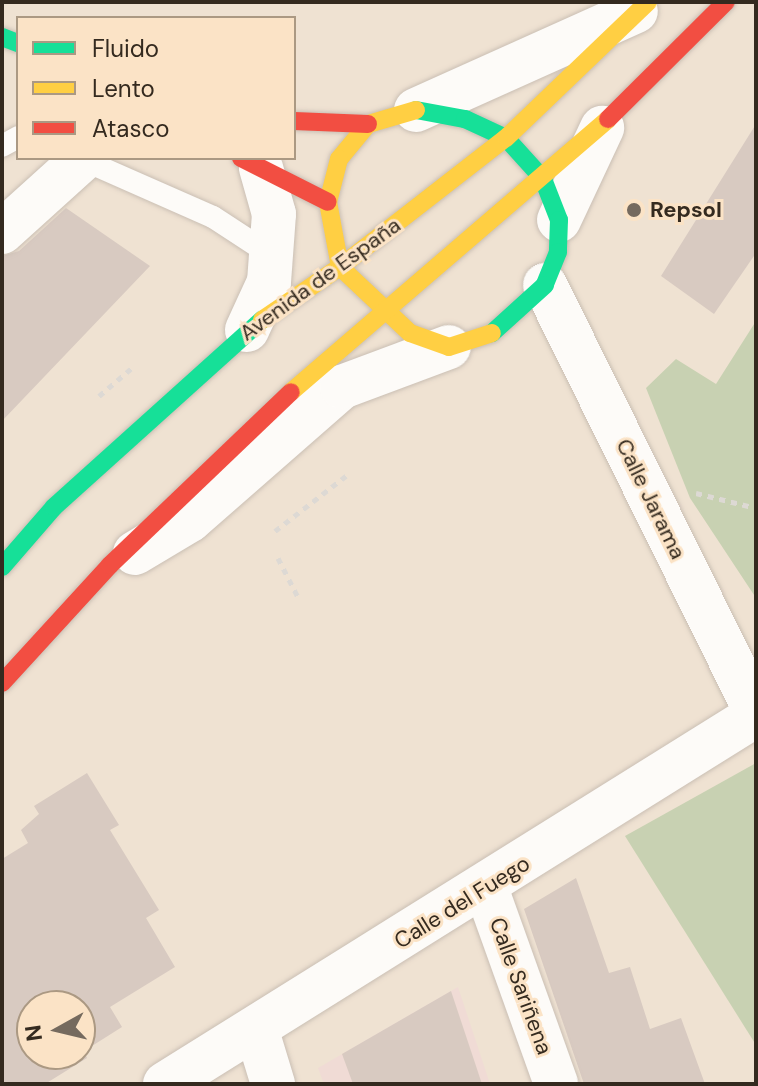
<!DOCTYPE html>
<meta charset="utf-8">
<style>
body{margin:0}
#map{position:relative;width:758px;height:1086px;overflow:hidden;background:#efe2d2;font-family:"DM Sans",sans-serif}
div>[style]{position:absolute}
.education>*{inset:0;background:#f0dbd5}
.green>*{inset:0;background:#c8d1b2}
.building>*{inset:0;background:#d8cac1}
.path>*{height:5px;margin-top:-2.5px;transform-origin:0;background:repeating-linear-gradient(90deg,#ddd9d4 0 6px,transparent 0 12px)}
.roads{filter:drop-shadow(0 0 2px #cabfb4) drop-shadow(0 0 2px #cabfb4)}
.lane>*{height:22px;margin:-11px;padding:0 11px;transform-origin:11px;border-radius:11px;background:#fdfbf8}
.street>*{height:44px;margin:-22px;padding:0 22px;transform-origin:22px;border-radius:22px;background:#fdfbf8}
.fast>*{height:18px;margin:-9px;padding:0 9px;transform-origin:9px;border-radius:9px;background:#16e098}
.slow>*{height:18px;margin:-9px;padding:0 9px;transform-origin:9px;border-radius:9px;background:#ffcf43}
.jam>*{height:18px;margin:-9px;padding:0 9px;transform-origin:9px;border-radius:9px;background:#f24e42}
.dots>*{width:22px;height:22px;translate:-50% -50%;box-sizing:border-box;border:4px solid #fbe3c6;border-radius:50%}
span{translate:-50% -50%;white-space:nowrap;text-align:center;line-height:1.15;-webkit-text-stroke:6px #fbe3c6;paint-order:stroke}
.poi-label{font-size:22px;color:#342a1f;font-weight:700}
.left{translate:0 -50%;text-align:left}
.street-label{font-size:22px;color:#342a1f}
.frame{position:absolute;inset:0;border:4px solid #342a1f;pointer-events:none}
.legend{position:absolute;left:16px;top:16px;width:280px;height:144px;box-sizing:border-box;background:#fbe3c6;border:2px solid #ab9983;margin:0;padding:10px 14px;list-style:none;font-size:24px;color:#342a1f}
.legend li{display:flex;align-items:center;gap:16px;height:40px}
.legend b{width:40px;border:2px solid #ab9983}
.north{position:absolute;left:16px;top:990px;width:80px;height:80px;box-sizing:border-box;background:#fbe3c6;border:2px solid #ab9983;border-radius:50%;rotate:262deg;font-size:22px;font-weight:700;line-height:32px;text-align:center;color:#342a1f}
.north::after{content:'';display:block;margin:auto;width:28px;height:36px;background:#756a5e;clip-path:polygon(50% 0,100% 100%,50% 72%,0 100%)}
</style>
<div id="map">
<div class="education">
<i style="clip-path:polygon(458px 987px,490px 1084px,324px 1084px,318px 1068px)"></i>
</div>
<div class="green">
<i style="clip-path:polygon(756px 321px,756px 598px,690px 498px,646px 388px,676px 359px,716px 384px)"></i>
<i style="clip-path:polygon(756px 763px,756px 1045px,625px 836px)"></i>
</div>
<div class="building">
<i style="clip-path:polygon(756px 124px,756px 253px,714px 314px,661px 276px)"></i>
<i style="clip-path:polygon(66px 208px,150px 266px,2px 421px,2px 256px,19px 251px)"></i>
<i style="clip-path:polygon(evenodd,87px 773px,119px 825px,110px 830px,159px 910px,146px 918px,175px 967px,110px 1007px,122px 1027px,84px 1051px,87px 1058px,45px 1084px,2px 1084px,2px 859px,28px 843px,21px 830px,39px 814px,34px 806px,87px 773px,32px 1006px,80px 1006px,80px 1054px,32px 1054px,32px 1006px)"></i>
<i style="clip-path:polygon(576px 878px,609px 973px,630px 967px,650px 1029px,681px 1018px,705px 1084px,584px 1084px,524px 909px)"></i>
<i style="clip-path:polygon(451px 991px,482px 1084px,353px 1084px,342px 1054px)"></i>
</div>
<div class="path">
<i style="left:99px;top:396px;width:46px;rotate:-40.6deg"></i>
<i style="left:696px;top:493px;width:62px;rotate:14deg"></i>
<i style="left:275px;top:531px;width:90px;rotate:-37.8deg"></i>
<i style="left:278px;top:558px;width:44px;rotate:62.9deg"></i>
</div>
<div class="roads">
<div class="lane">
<i style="left:2px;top:146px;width:18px;rotate:-29deg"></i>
<i style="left:79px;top:158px;width:146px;rotate:23.8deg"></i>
<i style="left:213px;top:217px;width:69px;rotate:33.2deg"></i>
</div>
<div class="street">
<i style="left:416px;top:110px;width:241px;rotate:-24.2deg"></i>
<i style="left:559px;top:220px;width:102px;rotate:-64.9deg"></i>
<i style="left:2px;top:232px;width:110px;rotate:-42.1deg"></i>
<i style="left:545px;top:285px;width:476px;rotate:63.7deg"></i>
<i style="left:247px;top:330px;width:53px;rotate:-65.4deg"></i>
<i style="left:269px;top:282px;width:68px;rotate:-85.8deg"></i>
<i style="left:274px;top:214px;width:48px;rotate:-105.8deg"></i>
<i style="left:135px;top:553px;width:64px;rotate:-31deg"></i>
<i style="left:190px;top:520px;width:202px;rotate:-41.2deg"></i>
<i style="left:342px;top:387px;width:114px;rotate:-20.5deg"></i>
<i style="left:486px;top:888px;width:208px;rotate:70.3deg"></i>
<i style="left:256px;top:1028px;width:59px;rotate:73.1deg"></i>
<i style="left:165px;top:1084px;width:697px;rotate:-31.98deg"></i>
</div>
<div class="fast">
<i style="left:2px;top:37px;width:17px;rotate:21deg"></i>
<i style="left:416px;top:110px;width:50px;rotate:10.4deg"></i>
<i style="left:465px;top:119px;width:45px;rotate:24.9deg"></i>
<i style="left:506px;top:138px;width:55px;rotate:47.9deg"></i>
<i style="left:543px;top:179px;width:44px;rotate:68.7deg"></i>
<i style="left:559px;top:220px;width:32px;rotate:92deg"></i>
<i style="left:558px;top:252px;width:35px;rotate:112deg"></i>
<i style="left:545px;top:285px;width:72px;rotate:137.8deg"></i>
<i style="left:2px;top:567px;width:79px;rotate:-49.1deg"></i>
<i style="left:54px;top:507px;width:280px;rotate:-42deg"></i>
</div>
<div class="slow">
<i style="left:416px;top:110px;width:50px;rotate:163.7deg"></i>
<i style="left:368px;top:124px;width:45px;rotate:129.6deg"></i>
<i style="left:339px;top:159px;width:44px;rotate:104.3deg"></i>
<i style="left:328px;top:202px;width:66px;rotate:79.5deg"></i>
<i style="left:340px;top:267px;width:96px;rotate:43.3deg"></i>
<i style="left:410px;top:333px;width:41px;rotate:19.7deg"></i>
<i style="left:449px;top:347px;width:45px;rotate:-18deg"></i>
<i style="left:262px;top:320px;width:94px;rotate:-34.2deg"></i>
<i style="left:340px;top:267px;width:210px;rotate:-37.9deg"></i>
<i style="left:506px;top:138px;width:197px;rotate:-43.8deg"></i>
<i style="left:291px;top:392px;width:418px;rotate:-40.7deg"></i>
</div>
<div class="jam">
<i style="left:608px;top:119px;width:166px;rotate:-44.8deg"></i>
<i style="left:294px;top:121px;width:74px;rotate:2.3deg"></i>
<i style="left:241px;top:158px;width:97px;rotate:26.8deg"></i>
<i style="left:2px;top:683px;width:160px;rotate:-47.5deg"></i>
<i style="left:110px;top:565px;width:250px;rotate:-43.7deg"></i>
</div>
</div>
<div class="dots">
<i style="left:634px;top:210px;background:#756a5e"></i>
</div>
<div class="poi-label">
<span class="left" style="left:650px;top:210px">Repsol</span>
</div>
<div class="street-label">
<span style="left:320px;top:279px;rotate:-36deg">Avenida de España</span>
<span style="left:651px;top:499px;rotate:64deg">Calle Jarama</span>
<span style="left:462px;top:902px;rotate:-32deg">Calle del Fuego</span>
<span style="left:521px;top:986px;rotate:70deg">Calle Sariñena</span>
</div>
<div class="frame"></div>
<ul class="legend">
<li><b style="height:10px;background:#16e098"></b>Fluido</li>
<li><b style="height:10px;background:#ffcf43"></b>Lento</li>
<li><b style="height:10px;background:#f24e42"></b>Atasco</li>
</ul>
<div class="north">N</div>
</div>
